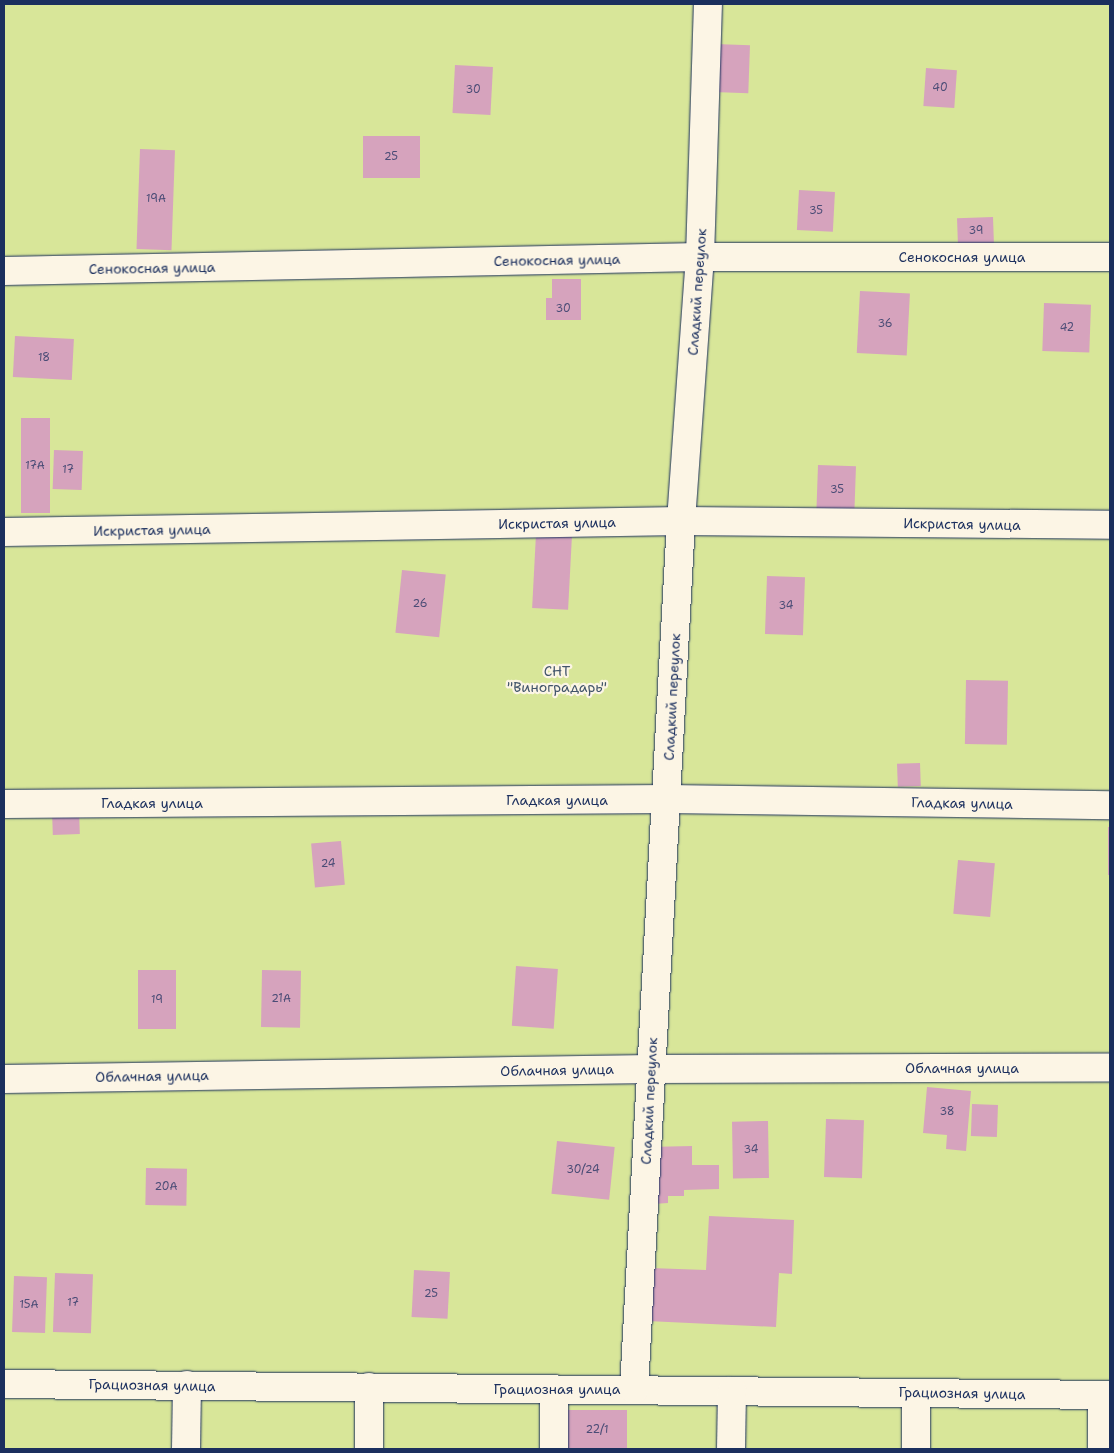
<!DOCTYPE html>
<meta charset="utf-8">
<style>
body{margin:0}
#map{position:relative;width:1114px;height:1453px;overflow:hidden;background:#fcf5e5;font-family:"Shantell Sans",sans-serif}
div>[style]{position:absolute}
.green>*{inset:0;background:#d8e699;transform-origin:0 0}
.building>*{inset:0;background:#d6a3bd;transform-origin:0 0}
.roads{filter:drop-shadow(0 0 1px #1b2f5e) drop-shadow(0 0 1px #1b2f5e)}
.minor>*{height:28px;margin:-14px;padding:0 14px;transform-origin:14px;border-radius:14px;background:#fcf5e5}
span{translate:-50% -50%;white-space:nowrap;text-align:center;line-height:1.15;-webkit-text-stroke:4.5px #fcf5e5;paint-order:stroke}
.number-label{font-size:11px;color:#4a4c76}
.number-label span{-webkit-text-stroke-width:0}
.street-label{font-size:14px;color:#1b2f5e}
.park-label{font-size:14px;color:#41546a}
.frame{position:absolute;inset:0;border:5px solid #1b2f5e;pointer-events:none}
</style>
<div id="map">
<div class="green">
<i style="left:4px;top:4px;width:1106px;height:1445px"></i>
</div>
<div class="building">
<i style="left:715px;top:44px;width:35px;height:48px;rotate:2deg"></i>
<i style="left:455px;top:65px;width:38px;height:48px;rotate:3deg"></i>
<i style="left:926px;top:68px;width:31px;height:38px;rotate:4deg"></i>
<i style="left:363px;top:136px;width:57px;height:42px"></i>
<i style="left:140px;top:149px;width:35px;height:100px;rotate:2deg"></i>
<i style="left:799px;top:190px;width:36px;height:40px;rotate:3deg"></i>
<i style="left:993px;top:217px;width:26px;height:36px;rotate:88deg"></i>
<i style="clip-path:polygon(552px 279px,581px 279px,581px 320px,546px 320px,546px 298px,552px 298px)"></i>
<i style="left:860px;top:291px;width:50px;height:62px;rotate:3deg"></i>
<i style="left:1044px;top:303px;width:47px;height:48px;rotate:2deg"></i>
<i style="left:15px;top:336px;width:59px;height:41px;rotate:3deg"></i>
<i style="left:21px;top:418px;width:29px;height:95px"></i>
<i style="left:54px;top:450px;width:29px;height:39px;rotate:2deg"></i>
<i style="left:818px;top:465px;width:38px;height:49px;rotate:2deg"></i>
<i style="left:536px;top:534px;width:36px;height:74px;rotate:3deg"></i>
<i style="left:402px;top:570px;width:44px;height:63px;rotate:6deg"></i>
<i style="left:767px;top:576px;width:38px;height:58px;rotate:2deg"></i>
<i style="left:966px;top:680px;width:42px;height:64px;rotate:1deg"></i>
<i style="left:920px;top:763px;width:23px;height:23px;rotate:88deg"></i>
<i style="left:79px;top:810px;width:24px;height:27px;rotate:88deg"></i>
<i style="left:1108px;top:827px;width:2px;height:48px"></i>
<i style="left:341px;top:841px;width:44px;height:30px;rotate:85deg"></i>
<i style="left:958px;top:860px;width:37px;height:54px;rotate:5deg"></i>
<i style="left:516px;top:966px;width:42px;height:60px;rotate:4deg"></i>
<i style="left:138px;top:970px;width:38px;height:59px"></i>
<i style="left:262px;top:970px;width:39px;height:57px;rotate:1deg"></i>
<i style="clip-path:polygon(927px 1087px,971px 1091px,966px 1151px,946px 1149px,947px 1135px,923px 1133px)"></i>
<i style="left:972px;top:1104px;width:26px;height:32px;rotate:2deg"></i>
<i style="left:826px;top:1119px;width:38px;height:58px;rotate:2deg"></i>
<i style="left:768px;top:1121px;width:57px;height:36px;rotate:89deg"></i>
<i style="left:557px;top:1141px;width:58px;height:53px;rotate:6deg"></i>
<i style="clip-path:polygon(692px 1146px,692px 1165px,719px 1165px,719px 1189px,684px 1190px,684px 1196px,668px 1196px,668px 1203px,653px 1204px,648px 1147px)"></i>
<i style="left:146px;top:1168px;width:41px;height:37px;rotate:1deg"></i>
<i style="clip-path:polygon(709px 1216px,794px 1220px,792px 1274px,779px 1273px,776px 1327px,647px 1321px,650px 1268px,706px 1270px)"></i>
<i style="left:414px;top:1270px;width:36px;height:47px;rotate:3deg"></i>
<i style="left:55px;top:1273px;width:38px;height:59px;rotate:2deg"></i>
<i style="left:14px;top:1276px;width:33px;height:56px;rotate:2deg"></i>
<i style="left:567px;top:1410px;width:60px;height:39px"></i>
</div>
<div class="roads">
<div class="minor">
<i style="left:4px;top:271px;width:696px;rotate:-1.15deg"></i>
<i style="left:700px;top:257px;width:410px"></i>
<i style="left:4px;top:532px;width:677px;rotate:-0.93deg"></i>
<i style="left:681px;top:521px;width:429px;rotate:0.5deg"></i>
<i style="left:4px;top:804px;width:663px;rotate:-0.43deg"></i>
<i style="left:667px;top:799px;width:443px;rotate:0.8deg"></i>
<i style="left:4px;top:1079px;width:647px;rotate:-0.89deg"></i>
<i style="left:651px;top:1069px;width:459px;rotate:-0.2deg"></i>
<i style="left:4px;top:1384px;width:1106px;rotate:0.57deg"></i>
<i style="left:634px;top:1389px;width:869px;rotate:-86.9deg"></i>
<i style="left:681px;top:521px;width:265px;rotate:-85.9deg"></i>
<i style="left:700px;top:257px;width:253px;rotate:-88.2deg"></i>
<i style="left:186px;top:1449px;width:64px;rotate:-89.1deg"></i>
<i style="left:369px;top:1449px;width:62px;rotate:-90deg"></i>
<i style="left:554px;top:1449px;width:60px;rotate:-90deg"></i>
<i style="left:731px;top:1449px;width:58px;rotate:-89deg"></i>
<i style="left:916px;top:1449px;width:56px;rotate:-90deg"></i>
<i style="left:1102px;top:1449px;width:54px;rotate:-90deg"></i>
</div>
</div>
<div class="number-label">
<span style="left:940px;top:88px">40</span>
<span style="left:473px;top:90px">30</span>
<span style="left:391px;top:157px">25</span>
<span style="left:156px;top:199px">19А</span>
<span style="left:816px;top:211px">35</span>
<span style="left:976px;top:231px">39</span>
<span style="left:563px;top:309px">30</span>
<span style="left:885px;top:324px">36</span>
<span style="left:1067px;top:328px">42</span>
<span style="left:44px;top:358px">18</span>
<span style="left:35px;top:466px">17А</span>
<span style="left:68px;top:470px">17</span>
<span style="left:837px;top:490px">35</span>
<span style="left:420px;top:604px">26</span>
<span style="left:786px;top:606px">34</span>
<span style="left:328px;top:864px">24</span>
<span style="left:281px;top:999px">21А</span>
<span style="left:157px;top:1000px">19</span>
<span style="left:947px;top:1112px">38</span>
<span style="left:751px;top:1150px">34</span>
<span style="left:583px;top:1170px">30/24</span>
<span style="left:166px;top:1187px">20А</span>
<span style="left:431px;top:1294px">25</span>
<span style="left:73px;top:1303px">17</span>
<span style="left:29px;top:1305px">15А</span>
<span style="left:597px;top:1430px">22/1</span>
</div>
<div class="street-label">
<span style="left:962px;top:257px">Сенокосная улица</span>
<span style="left:557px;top:260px;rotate:-1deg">Сенокосная улица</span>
<span style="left:152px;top:268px;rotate:-1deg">Сенокосная улица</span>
<span style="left:697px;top:292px;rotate:-86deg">Сладкий переулок</span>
<span style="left:557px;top:523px;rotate:-1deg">Искристая улица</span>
<span style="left:962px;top:524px;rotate:1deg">Искристая улица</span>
<span style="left:152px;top:530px;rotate:-1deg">Искристая улица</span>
<span style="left:672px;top:697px;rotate:-87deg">Сладкий переулок</span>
<span style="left:557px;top:800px">Гладкая улица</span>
<span style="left:152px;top:803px">Гладкая улица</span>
<span style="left:962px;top:803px;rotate:1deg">Гладкая улица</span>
<span style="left:962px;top:1068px">Облачная улица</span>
<span style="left:557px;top:1070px;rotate:-1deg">Облачная улица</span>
<span style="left:152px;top:1076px;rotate:-1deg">Облачная улица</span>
<span style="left:649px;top:1101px;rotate:-87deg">Сладкий переулок</span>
<span style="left:152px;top:1385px;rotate:1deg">Грациозная улица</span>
<span style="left:557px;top:1389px">Грациозная улица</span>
<span style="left:962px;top:1393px;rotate:1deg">Грациозная улица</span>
</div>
<div class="park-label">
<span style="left:557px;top:679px">СНТ<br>"Виноградарь"</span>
</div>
<div class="frame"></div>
</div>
